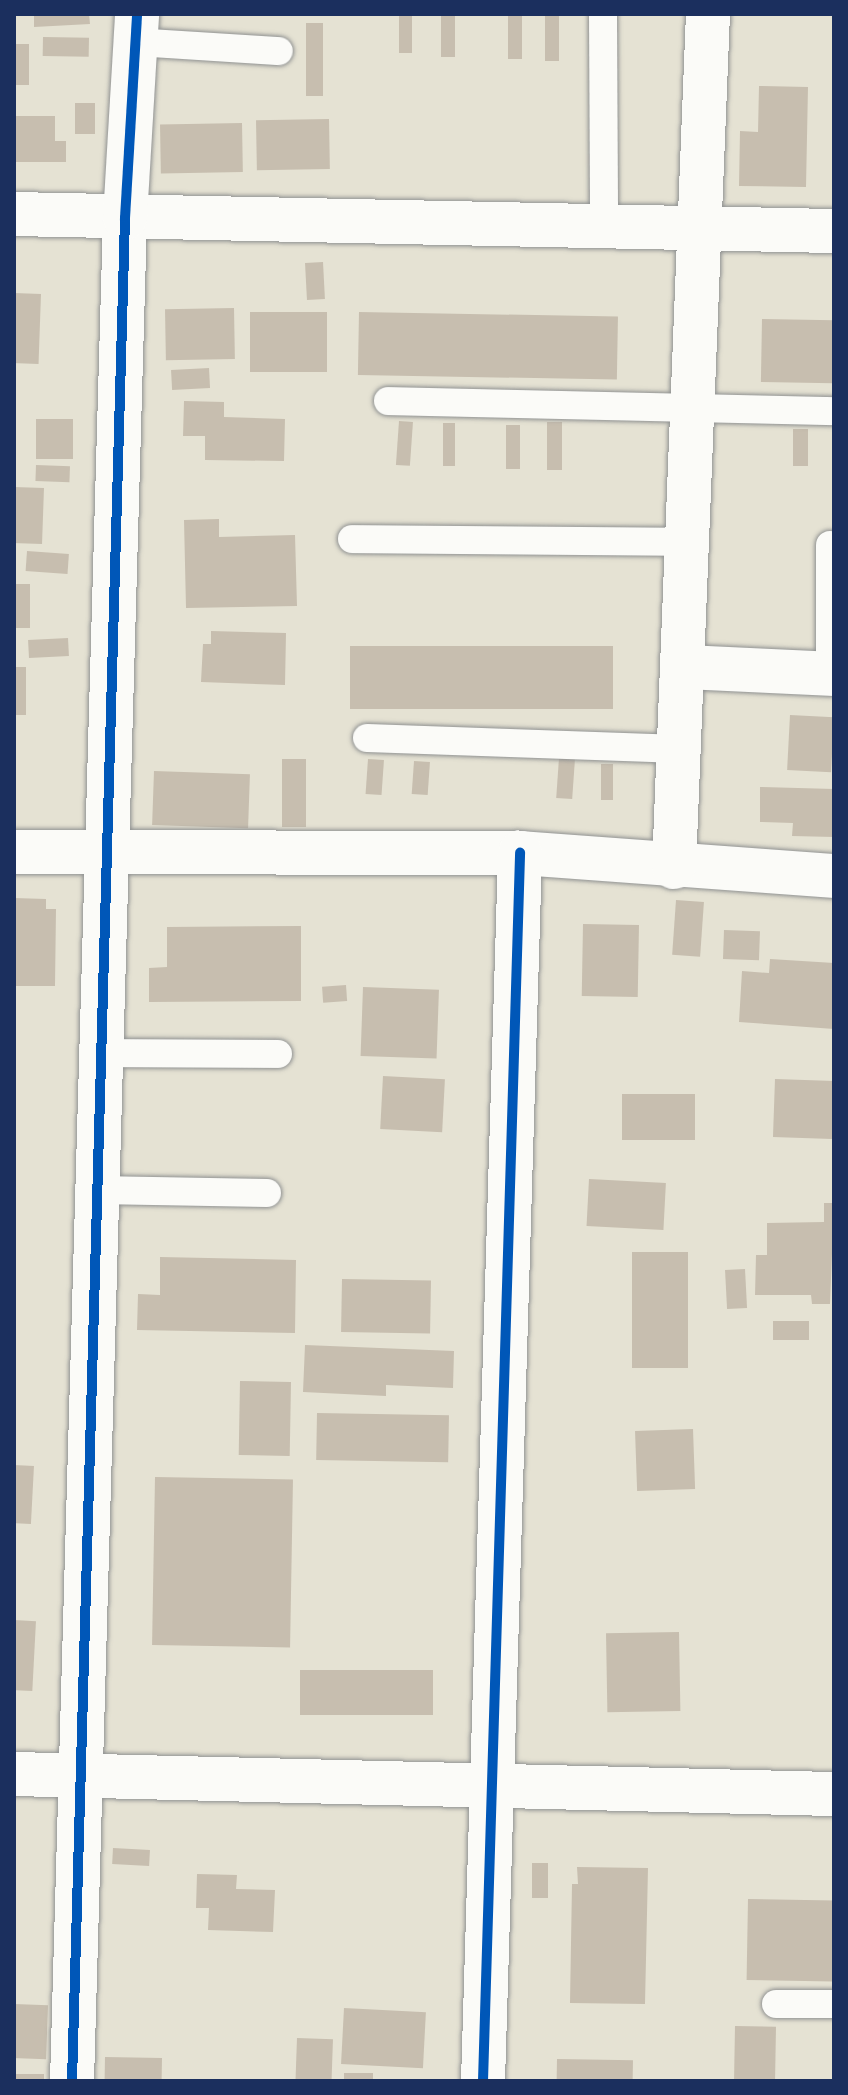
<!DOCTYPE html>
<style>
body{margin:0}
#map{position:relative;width:848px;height:2095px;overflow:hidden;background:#e5e2d3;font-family:Mynerve,sans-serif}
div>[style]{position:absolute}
.building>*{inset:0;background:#c7beaf;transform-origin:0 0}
.roads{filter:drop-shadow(0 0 2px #909292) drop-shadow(0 0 2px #909292)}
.service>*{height:28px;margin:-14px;padding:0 14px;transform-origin:14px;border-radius:14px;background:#fbfbf8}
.minor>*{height:44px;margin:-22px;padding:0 22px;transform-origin:22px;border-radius:22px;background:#fbfbf8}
.tertiary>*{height:44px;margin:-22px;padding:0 22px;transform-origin:22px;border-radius:22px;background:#fbfbf8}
.cycleway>*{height:10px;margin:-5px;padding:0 5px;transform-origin:5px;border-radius:5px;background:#0057b8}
span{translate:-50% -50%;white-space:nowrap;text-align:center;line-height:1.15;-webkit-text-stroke:7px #fdfcf7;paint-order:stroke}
.frame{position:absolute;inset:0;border:16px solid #1b2f5e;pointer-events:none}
</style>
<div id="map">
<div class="building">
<i style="clip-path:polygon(34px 14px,89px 14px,90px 24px,34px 27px)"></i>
<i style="left:399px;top:14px;width:13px;height:39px"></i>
<i style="left:441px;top:14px;width:14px;height:43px"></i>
<i style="left:508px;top:14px;width:14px;height:45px"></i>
<i style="left:545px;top:14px;width:14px;height:47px"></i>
<i style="left:306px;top:23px;width:17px;height:73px"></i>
<i style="left:43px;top:37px;width:46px;height:19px;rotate:1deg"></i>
<i style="left:14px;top:44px;width:15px;height:41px"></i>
<i style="clip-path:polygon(759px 86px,808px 87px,806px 187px,739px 186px,740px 131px,758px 132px)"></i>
<i style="left:75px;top:103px;width:20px;height:31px"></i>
<i style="clip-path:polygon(14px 116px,55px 116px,55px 141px,66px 141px,66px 162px,14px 162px)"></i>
<i style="left:329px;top:119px;width:50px;height:73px;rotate:89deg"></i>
<i style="left:242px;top:123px;width:49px;height:82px;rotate:89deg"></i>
<i style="left:323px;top:262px;width:37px;height:18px;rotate:87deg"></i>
<i style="left:14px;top:293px;width:27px;height:70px;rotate:2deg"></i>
<i style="left:234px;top:308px;width:51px;height:69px;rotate:89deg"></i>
<i style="left:327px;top:312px;width:60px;height:77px;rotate:90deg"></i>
<i style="left:359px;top:312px;width:259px;height:63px;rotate:1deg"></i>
<i style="left:762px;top:319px;width:72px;height:63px;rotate:1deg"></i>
<i style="left:209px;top:368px;width:20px;height:38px;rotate:87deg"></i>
<i style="clip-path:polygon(184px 401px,224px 402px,224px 417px,285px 419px,284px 461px,205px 460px,205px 436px,183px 436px)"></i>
<i style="left:36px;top:419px;width:37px;height:40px"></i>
<i style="left:399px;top:421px;width:14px;height:44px;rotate:4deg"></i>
<i style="left:547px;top:422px;width:15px;height:48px"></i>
<i style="left:443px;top:423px;width:12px;height:43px"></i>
<i style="left:506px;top:425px;width:14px;height:44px"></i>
<i style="left:793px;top:429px;width:15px;height:37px"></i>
<i style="left:36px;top:465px;width:34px;height:16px;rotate:2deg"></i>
<i style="left:14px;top:487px;width:30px;height:56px;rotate:2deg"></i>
<i style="clip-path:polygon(219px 519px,219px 537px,295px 535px,297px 606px,186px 608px,184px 520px)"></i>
<i style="left:27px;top:551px;width:42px;height:20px;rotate:4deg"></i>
<i style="left:14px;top:584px;width:16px;height:44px"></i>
<i style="clip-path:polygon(211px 631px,286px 633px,285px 685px,201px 682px,203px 644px,211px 644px)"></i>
<i style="left:68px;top:638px;width:18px;height:40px;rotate:87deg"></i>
<i style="left:350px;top:646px;width:263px;height:63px"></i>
<i style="left:14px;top:667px;width:12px;height:48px"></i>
<i style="left:790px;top:715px;width:44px;height:55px;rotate:3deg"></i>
<i style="left:559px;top:758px;width:16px;height:40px;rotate:4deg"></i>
<i style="left:282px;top:759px;width:24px;height:68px"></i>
<i style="left:368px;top:759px;width:16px;height:35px;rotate:4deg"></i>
<i style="left:414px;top:761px;width:16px;height:33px;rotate:4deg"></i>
<i style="left:601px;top:764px;width:12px;height:36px"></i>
<i style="left:154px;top:771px;width:96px;height:54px;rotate:2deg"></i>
<i style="clip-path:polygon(760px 787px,834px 789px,834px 837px,792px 836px,793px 823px,760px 822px)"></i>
<i style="clip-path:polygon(14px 898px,46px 899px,46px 909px,56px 909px,55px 986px,14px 986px)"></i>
<i style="left:676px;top:900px;width:28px;height:55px;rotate:4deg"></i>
<i style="left:583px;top:924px;width:56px;height:72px;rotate:1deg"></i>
<i style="clip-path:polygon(301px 926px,301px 1001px,149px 1002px,149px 968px,167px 967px,167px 927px)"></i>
<i style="left:724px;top:930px;width:36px;height:29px;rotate:2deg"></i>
<i style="clip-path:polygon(770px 959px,834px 963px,834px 1029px,739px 1022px,742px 971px,769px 973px)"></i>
<i style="left:346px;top:985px;width:16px;height:24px;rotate:86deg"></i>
<i style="left:363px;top:987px;width:76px;height:69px;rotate:2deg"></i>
<i style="left:383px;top:1076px;width:62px;height:53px;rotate:3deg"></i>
<i style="left:775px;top:1079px;width:59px;height:58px;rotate:2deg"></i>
<i style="left:622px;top:1094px;width:73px;height:46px"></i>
<i style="left:589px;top:1179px;width:77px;height:47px;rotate:3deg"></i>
<i style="clip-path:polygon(824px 1203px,834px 1203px,830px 1304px,812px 1304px,811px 1295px,755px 1295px,756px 1255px,767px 1255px,767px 1223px,824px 1222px)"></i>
<i style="left:632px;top:1252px;width:56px;height:116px"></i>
<i style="clip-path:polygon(160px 1257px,296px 1260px,295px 1333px,137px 1330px,138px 1294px,160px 1295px)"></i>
<i style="left:745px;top:1269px;width:39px;height:20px;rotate:87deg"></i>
<i style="left:342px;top:1279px;width:89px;height:53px;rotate:1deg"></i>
<i style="left:773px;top:1321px;width:36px;height:19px"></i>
<i style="clip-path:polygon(305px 1345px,454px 1351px,453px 1388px,386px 1385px,386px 1396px,303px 1392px)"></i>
<i style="left:240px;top:1381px;width:51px;height:74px;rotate:1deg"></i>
<i style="left:317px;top:1413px;width:132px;height:47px;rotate:1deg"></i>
<i style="left:693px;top:1429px;width:60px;height:58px;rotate:88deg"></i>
<i style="left:14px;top:1465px;width:20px;height:58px;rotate:3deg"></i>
<i style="left:155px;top:1477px;width:138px;height:168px;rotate:1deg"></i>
<i style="left:14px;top:1620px;width:22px;height:70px;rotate:3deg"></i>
<i style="left:679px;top:1632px;width:79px;height:73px;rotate:89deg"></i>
<i style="left:300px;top:1670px;width:133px;height:45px"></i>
<i style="left:113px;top:1848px;width:37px;height:16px;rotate:3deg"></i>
<i style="left:532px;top:1863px;width:16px;height:35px"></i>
<i style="clip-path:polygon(577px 1867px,648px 1868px,645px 2004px,570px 2003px,572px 1884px,578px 1884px)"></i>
<i style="clip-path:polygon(197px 1874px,237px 1875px,236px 1889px,275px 1890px,273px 1932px,208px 1930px,209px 1908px,196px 1908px)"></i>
<i style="left:748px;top:1899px;width:86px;height:81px;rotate:1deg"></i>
<i style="left:14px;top:2004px;width:34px;height:54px;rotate:2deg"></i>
<i style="left:344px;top:2008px;width:82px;height:56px;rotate:3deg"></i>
<i style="left:735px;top:2026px;width:41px;height:55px;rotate:1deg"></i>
<i style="left:297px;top:2038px;width:36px;height:43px;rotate:2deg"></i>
<i style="left:105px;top:2057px;width:57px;height:24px;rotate:1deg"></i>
<i style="left:557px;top:2059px;width:76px;height:22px;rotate:1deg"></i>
<i style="left:344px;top:2073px;width:29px;height:8px"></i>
<i style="left:14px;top:2074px;width:30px;height:7px"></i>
</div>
<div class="roads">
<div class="service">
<i style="left:603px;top:14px;width:213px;rotate:89.7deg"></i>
<i style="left:135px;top:42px;width:144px;rotate:3.6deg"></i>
<i style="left:388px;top:401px;width:446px;rotate:1.3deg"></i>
<i style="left:352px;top:539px;width:338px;rotate:0.5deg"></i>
<i style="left:830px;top:545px;width:129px;rotate:90deg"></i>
<i style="left:367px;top:738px;width:314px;rotate:2deg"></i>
<i style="left:100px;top:1053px;width:178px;rotate:0.3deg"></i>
<i style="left:96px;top:1190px;width:171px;rotate:1deg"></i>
<i style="left:776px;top:2004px;width:58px"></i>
</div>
<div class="minor">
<i style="left:14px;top:214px;width:820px;rotate:1.19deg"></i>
<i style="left:686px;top:667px;width:148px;rotate:2.7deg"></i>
<i style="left:14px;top:852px;width:506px;rotate:0.11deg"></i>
<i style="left:520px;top:853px;width:315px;rotate:4.2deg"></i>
<i style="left:674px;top:867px;width:854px;rotate:-87.72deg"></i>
<i style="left:72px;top:2081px;width:1864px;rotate:-88.37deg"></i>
<i style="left:125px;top:218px;width:204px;rotate:-86.6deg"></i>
<i style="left:483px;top:2081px;width:1229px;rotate:-88.27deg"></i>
</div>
<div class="tertiary">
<i style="left:14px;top:1774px;width:820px;rotate:1.4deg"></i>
</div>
</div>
<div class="cycleway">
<i style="left:72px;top:2081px;width:1864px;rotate:-88.37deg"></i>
<i style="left:125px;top:218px;width:204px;rotate:-86.6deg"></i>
<i style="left:483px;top:2081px;width:1229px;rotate:-88.27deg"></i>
</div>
<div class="frame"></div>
</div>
